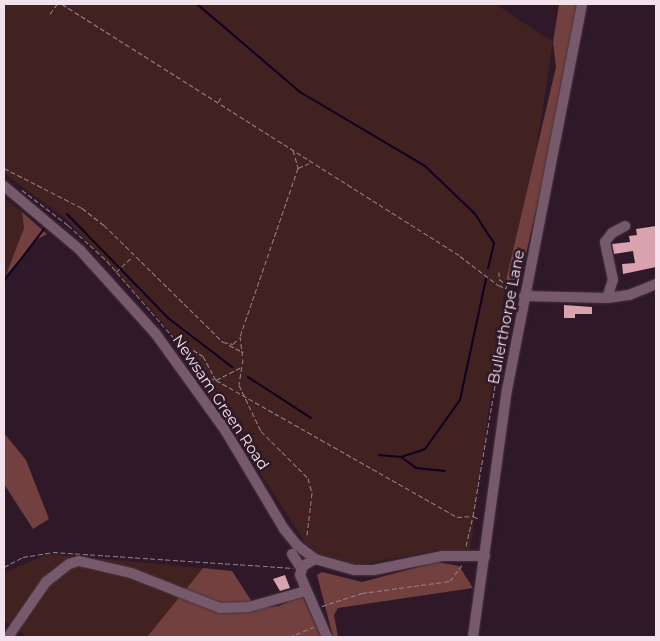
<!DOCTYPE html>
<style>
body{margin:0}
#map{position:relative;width:660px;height:641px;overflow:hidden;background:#2f1827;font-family:Montserrat,sans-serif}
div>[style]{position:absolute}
.green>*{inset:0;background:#412220}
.forest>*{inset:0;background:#72403e}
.stream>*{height:2px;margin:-1px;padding:0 1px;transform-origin:1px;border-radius:1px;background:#0f0122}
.building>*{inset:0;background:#daa1af}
.path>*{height:1px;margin-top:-0.5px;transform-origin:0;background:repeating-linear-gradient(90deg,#96828f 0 5px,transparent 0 7.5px)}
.roads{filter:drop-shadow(0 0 1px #473440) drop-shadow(0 0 1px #473440)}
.minor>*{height:10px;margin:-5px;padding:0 5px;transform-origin:5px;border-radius:5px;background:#76596b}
span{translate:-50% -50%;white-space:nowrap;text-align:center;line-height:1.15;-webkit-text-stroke:5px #2f1827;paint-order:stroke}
.street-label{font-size:15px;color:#f3e2ec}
.frame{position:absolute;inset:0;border:5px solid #f3e2ec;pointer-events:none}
</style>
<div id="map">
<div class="green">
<i style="clip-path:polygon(4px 4px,495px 4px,553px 42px,536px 151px,506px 280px,470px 550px,438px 550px,358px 565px,320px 554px,306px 544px,164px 324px,65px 218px,4px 173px)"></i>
<i style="clip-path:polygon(4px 198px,22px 212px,24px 228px,18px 250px,4px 278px)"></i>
<i style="clip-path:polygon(48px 554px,203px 568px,147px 637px,28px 637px,4px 620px,4px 573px)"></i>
</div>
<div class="forest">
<i style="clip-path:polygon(559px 4px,577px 4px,552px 141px,523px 267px,518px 280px,506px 280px,556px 67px,553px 42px)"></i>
<i style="clip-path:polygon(22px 212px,47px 234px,38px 239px,6px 275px,24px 228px)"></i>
<i style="clip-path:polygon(4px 433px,26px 460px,49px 519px,33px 529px,4px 484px)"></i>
<i style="clip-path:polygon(437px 562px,459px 566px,473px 588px,338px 608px,334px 615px,338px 637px,333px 637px,317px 575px,322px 572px,362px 582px)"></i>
<i style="clip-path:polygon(203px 568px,232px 571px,256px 608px,279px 606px,302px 595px,321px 637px,147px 637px)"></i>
</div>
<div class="stream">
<i style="left:197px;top:4px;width:135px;rotate:40.5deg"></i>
<i style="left:300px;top:92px;width:145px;rotate:30.6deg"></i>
<i style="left:425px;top:166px;width:69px;rotate:43.8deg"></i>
<i style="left:475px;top:214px;width:35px;rotate:57deg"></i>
<i style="left:494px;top:243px;width:26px;rotate:103deg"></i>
<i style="left:67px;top:214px;width:145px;rotate:45.8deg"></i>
<i style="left:168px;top:318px;width:81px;rotate:37.4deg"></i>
<i style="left:4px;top:281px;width:66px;rotate:-52.4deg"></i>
<i style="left:248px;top:377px;width:75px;rotate:33.1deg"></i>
<i style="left:379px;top:455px;width:22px;rotate:5deg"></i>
<i style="left:401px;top:457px;width:25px;rotate:-18deg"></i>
<i style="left:425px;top:449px;width:60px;rotate:-54.5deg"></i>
<i style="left:460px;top:400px;width:124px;rotate:-77.9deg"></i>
<i style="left:401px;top:457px;width:19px;rotate:36deg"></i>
<i style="left:416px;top:468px;width:29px;rotate:6deg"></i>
</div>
<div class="building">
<i style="clip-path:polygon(656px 226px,656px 267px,623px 274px,622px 264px,635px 263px,633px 251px,614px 254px,612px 244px,630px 242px,629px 236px,637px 235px,636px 229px)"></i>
<i style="clip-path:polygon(564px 305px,592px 307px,592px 314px,575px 314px,575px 318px,564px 318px)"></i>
<i style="clip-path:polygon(285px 575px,290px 588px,280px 591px,273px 579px)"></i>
</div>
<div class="path">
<i style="left:62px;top:4px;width:471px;rotate:32.3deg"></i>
<i style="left:460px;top:256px;width:48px;rotate:37.3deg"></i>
<i style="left:498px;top:285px;width:9px;rotate:21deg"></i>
<i style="left:506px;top:288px;width:4px;rotate:-76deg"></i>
<i style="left:507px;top:284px;width:5px;rotate:11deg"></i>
<i style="left:512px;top:285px;width:6px;rotate:99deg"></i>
<i style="left:511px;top:291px;width:4px;rotate:14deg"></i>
<i style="left:50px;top:14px;width:12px;rotate:-55deg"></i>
<i style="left:218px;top:102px;width:7px;rotate:-56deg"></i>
<i style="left:293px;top:150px;width:19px;rotate:74deg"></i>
<i style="left:298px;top:168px;width:178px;rotate:109deg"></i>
<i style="left:240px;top:336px;width:23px;rotate:83deg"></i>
<i style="left:243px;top:359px;width:26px;rotate:99deg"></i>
<i style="left:239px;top:385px;width:51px;rotate:64.4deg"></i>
<i style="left:261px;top:431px;width:66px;rotate:45deg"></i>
<i style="left:308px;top:478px;width:16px;rotate:75deg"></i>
<i style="left:312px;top:493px;width:42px;rotate:96.8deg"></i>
<i style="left:4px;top:168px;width:88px;rotate:27.1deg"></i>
<i style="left:82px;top:208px;width:28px;rotate:38deg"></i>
<i style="left:104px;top:225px;width:167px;rotate:44.5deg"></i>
<i style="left:223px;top:342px;width:10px;rotate:11deg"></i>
<i style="left:233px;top:344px;width:8px;rotate:-45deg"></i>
<i style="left:298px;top:168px;width:15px;rotate:-23deg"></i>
<i style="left:22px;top:190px;width:58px;rotate:37.3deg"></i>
<i style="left:68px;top:225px;width:53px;rotate:42.7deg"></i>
<i style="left:107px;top:261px;width:102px;rotate:49deg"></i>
<i style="left:174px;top:338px;width:34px;rotate:32deg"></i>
<i style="left:203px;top:356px;width:27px;rotate:62deg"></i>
<i style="left:216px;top:380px;width:277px;rotate:29.6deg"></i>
<i style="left:457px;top:517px;width:16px;rotate:-4deg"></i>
<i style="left:473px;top:516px;width:228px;rotate:-80.4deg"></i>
<i style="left:116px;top:272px;width:23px;rotate:-43deg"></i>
<i style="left:499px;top:272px;width:7px;rotate:90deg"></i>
<i style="left:499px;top:279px;width:9px;rotate:36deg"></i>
<i style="left:229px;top:345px;width:16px;rotate:27deg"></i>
<i style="left:203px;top:385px;width:9px;rotate:-49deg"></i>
<i style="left:209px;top:378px;width:7px;rotate:16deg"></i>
<i style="left:216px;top:380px;width:27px;rotate:-27deg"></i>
<i style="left:466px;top:546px;width:31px;rotate:-77deg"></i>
<i style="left:473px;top:516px;width:7px;rotate:27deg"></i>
<i style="left:4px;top:567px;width:21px;rotate:-28deg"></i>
<i style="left:23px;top:557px;width:30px;rotate:-9deg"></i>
<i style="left:53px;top:552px;width:240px;rotate:3.8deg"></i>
<i style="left:322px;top:606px;width:42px;rotate:-18deg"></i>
<i style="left:362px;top:593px;width:89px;rotate:-7.8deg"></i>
<i style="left:450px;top:581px;width:20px;rotate:-53deg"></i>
<i style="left:289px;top:637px;width:27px;rotate:-22deg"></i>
</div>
<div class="roads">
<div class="minor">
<i style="left:4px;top:186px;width:99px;rotate:40.1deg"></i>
<i style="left:80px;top:250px;width:112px;rotate:47.9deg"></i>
<i style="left:155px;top:333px;width:120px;rotate:54.2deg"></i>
<i style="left:225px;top:430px;width:115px;rotate:59.2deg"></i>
<i style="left:284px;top:529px;width:22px;rotate:51deg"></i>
<i style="left:298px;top:546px;width:21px;rotate:37deg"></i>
<i style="left:315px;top:559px;width:41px;rotate:15.8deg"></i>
<i style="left:354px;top:570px;width:20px"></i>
<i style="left:374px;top:570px;width:69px;rotate:-11.6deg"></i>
<i style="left:442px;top:556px;width:43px"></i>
<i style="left:524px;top:296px;width:83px;rotate:1.4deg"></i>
<i style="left:607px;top:298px;width:22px;rotate:-8deg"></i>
<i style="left:629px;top:295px;width:29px;rotate:-22deg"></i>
<i style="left:607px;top:298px;width:19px;rotate:-72deg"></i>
<i style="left:613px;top:280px;width:39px;rotate:-102deg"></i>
<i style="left:605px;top:242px;width:11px;rotate:-52deg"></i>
<i style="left:612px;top:233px;width:15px;rotate:-28deg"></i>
<i style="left:292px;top:554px;width:17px;rotate:57deg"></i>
<i style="left:315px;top:559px;width:14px;rotate:150deg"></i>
<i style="left:303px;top:566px;width:9px;rotate:108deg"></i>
<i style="left:300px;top:575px;width:68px;rotate:66.5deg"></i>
<i style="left:8px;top:637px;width:67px;rotate:-55.4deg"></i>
<i style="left:46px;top:582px;width:29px;rotate:-38deg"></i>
<i style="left:69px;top:564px;width:10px;rotate:-17deg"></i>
<i style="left:79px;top:561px;width:53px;rotate:13deg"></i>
<i style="left:131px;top:573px;width:96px;rotate:21.5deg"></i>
<i style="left:220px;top:608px;width:29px;rotate:-2deg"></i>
<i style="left:249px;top:607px;width:59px;rotate:-15.7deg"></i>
<i style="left:473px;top:637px;width:249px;rotate:-82.2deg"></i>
<i style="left:507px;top:390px;width:393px;rotate:-79deg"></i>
</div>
</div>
<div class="street-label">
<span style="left:506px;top:317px;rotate:-79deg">Bullerthorpe Lane</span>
<span style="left:221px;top:402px;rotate:56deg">Newsam Green Road</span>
</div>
<div class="frame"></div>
</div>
